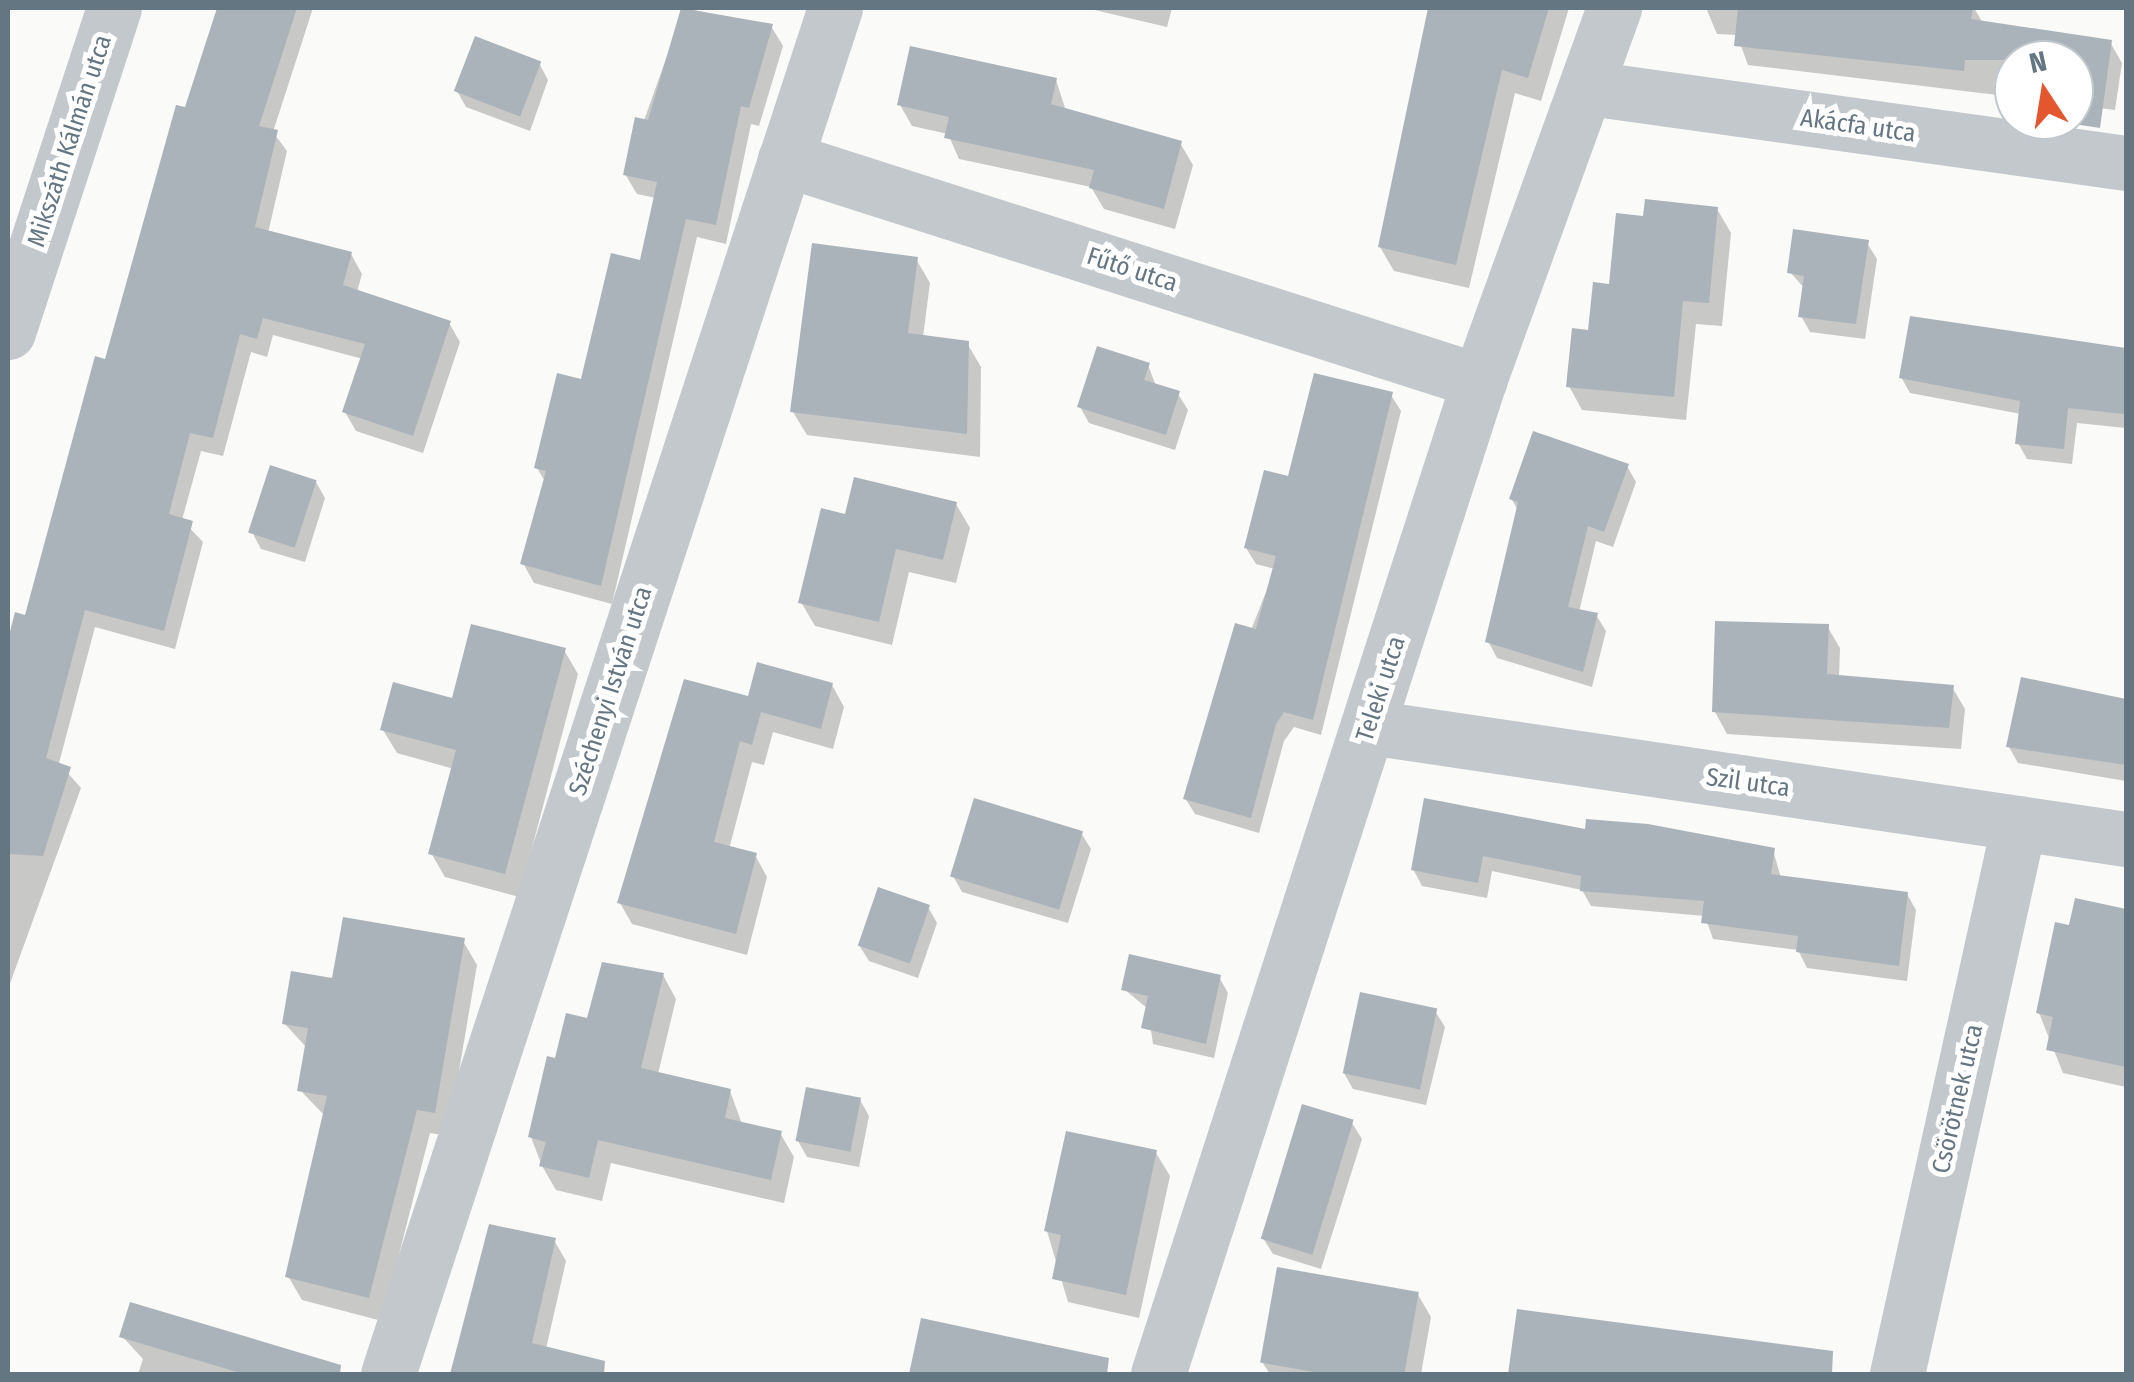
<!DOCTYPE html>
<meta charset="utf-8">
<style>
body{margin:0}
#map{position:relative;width:2134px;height:1382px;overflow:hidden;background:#fafaf8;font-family:"Fira Sans Condensed",sans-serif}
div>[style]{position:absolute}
.shadow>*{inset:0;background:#0003}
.building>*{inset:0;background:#aab3b9;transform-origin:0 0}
.minor>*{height:55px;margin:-27.5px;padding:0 27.5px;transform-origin:27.5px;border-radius:27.5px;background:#c3c8cc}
span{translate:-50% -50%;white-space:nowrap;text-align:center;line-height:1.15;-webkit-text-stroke:10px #fff;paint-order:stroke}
.street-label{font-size:25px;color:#657683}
.frame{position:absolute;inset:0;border:10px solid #657683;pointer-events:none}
.north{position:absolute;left:1994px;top:40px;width:100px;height:100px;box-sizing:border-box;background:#fff;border:2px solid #c1c8cd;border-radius:50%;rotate:348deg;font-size:28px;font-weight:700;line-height:40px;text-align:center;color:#657683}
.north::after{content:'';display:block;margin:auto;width:35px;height:45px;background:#e4572e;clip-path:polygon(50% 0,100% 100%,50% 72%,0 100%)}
</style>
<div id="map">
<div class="shadow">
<i style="clip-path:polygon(219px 8px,313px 8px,273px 132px,287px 151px,268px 233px,351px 254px,362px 274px,357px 292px,449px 323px,460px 342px,423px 453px,356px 431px,345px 412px,363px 359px,273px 335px,267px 357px,251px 352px,223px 456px,201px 451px,182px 520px,203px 542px,175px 649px,95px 627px,59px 763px,81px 788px,8px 989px,8px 649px,16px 615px,27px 618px)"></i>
<i style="clip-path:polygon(684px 8px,771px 26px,783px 46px,759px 126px,751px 124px,726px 244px,697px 237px,612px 604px,534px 583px,523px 563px,546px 483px,537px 468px,642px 263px,656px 198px,637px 194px,625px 174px)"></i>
<i style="clip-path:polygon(1086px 8px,1172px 8px,1167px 27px)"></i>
<i style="clip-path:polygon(1434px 8px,1569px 8px,1541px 101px,1515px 93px,1469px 288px,1394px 271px,1380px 247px)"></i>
<i style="clip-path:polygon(1706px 8px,1974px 8px,1983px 23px,2110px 42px,2122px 63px,2115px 110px,2074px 105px,2074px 60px,2014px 60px,2014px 97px,1748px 65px,1737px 35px,1717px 34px)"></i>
<i style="clip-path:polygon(539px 63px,548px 80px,530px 131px,466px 107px,457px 91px)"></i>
<i style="clip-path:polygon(1056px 80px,1066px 111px,1180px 143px,1193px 165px,1175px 229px,1104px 209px,1091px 187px,959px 159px,948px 134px,912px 126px,900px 105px)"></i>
<i style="clip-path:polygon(1717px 209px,1731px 233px,1722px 326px,1696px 324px,1686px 420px,1582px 410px,1569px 386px,1646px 218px)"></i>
<i style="clip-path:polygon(1867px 243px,1877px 259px,1865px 339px,1810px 332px,1801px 316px,1805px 289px,1790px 272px)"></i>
<i style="clip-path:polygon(916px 259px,930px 283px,923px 337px,967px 343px,981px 367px,980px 457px,807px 435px,793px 412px)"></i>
<i style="clip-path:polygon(1912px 319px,2126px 350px,2126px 428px,2077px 423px,2072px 464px,2027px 459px,2018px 443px,2021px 414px,1910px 393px,1901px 377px)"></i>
<i style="clip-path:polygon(1148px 365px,1156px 386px,1178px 394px,1188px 410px,1175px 450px,1089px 423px,1080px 407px)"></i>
<i style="clip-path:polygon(1391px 395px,1401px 411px,1321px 735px,1294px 727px,1284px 741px,1259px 833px,1195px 814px,1185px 798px,1275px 569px,1256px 564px,1246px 548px,1290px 479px)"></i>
<i style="clip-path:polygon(1627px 466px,1636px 482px,1613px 547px,1596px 541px,1579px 612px,1596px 615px,1606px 631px,1592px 687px,1497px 658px,1488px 641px,1519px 512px,1511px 498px)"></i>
<i style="clip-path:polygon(316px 482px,325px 498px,305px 562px,261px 549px,252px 532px)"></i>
<i style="clip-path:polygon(956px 504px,970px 528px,956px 583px,909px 572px,892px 645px,815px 626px,801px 602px,847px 518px)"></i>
<i style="clip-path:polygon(1827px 626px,1840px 648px,1839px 678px,1952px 687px,1965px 709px,1961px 749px,1727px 734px,1715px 712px)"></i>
<i style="clip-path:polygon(564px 650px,578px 674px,519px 897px,445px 877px,431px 853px,454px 769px,397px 753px,383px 730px)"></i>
<i style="clip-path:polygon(2023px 680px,2126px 701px,2126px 781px,2018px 763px,2009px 747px)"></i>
<i style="clip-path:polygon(832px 685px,844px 707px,833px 749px,773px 732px,764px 765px,752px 762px,729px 849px,755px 855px,767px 877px,747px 955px,632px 924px,620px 903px,750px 699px)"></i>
<i style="clip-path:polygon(1587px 832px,1773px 850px,1781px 878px,1907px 894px,1916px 910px,1907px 981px,1807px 968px,1798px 950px,1713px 939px,1705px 916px,1591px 906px,1582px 890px,1492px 871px,1487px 898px,1422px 886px,1413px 869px)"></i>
<i style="clip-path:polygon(1081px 833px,1091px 849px,1068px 923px,962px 892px,953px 876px)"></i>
<i style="clip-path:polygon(2077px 901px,2126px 911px,2126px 1087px,2063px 1073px,2039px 1013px)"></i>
<i style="clip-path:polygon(928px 907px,937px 923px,918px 978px,869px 961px,859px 945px)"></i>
<i style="clip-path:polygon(463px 941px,477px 965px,448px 1136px,430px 1133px,382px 1321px,302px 1300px,288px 1276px,325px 1116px,300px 1090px,307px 1048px,284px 1023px,334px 980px)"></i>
<i style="clip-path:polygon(663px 975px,676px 999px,658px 1074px,730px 1091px,742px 1124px,780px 1133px,794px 1157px,784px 1203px,611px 1163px,602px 1201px,556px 1190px,542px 1166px,531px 1137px,557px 1061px,589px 1021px)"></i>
<i style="clip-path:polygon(1219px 977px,1228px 993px,1214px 1058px,1153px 1044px,1148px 1009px,1124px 989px)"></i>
<i style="clip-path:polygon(1435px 1011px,1445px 1027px,1426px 1105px,1353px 1089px,1344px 1073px)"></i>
<i style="clip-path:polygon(860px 1100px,869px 1116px,859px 1167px,807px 1157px,798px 1141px)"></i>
<i style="clip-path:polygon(1352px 1123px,1362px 1139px,1321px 1269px,1273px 1254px,1263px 1238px)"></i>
<i style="clip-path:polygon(1156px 1153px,1170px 1176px,1139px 1318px,1068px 1302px,1047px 1231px)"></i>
<i style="clip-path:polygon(491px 1227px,554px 1240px,566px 1261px,546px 1349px,565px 1374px,453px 1374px)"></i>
<i style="clip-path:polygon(1417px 1293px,1431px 1317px,1421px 1374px,1270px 1374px,1262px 1362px)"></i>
<i style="clip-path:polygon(1519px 1311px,1805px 1372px,1805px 1374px,1510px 1374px)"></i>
<i style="clip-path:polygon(923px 1321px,1068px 1369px,1067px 1374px,912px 1374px)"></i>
<i style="clip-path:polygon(122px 1336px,314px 1359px,323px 1374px,138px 1374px,143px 1359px)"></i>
</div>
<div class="building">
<i style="clip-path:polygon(217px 8px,297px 8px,259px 126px,278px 130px,255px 227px,352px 252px,343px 285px,451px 321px,413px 436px,342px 412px,365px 344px,263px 318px,257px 339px,240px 334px,213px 438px,190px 433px,169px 514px,193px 521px,164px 631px,85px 610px,46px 758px,71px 767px,43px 856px,8px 854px,8px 639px,15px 612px,25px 615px,95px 356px,105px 359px,176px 105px,185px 107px)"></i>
<i style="clip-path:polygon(681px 8px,773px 24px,749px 108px,741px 106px,716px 225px,686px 219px,601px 586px,520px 564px,546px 471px,534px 468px,557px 373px,581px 379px,611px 253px,640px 260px,657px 182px,623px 175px,635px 117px,648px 120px)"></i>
<i style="clip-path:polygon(1428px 8px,1549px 8px,1528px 78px,1502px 70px,1456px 265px,1378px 247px)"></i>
<i style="clip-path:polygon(1738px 8px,1973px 8px,1971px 19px,2112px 40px,2100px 128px,2074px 124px,2074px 60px,1965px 60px,1964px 71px,1734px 46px)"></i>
<i style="left:475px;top:36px;width:71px;height:59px;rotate:21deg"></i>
<i style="clip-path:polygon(910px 46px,1057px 78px,1051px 104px,1182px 141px,1164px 209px,1089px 188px,1094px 170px,944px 138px,949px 117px,897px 105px)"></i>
<i style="clip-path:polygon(1645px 199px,1718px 207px,1709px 303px,1683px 301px,1674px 397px,1566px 387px,1572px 328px,1588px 330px,1593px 282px,1609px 284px,1616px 213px,1643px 216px)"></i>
<i style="clip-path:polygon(1793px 229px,1869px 240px,1856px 324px,1798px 317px,1804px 276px,1787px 273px)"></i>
<i style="clip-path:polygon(812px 243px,918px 257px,908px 333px,969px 341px,967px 434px,790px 412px)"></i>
<i style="clip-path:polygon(1910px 316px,2126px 348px,2124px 414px,2068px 408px,2064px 449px,2015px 444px,2020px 401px,1899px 378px)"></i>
<i style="clip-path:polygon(1097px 346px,1150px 363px,1144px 380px,1180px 391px,1166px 435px,1077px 407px)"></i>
<i style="clip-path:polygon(1314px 373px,1393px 392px,1313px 720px,1284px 712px,1276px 724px,1251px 818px,1183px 799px,1235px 623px,1256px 629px,1276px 556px,1244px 548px,1264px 470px,1288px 476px)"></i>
<i style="clip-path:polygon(1533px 431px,1629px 464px,1604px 532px,1588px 526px,1568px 607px,1598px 613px,1583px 672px,1485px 642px,1518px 502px,1509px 499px)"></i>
<i style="left:270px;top:465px;width:49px;height:71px;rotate:18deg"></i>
<i style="clip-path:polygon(854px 477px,957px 502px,943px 560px,896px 549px,879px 622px,798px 603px,821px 508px,845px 514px)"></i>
<i style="clip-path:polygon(1715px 621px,1829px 624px,1827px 674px,1954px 685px,1949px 728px,1712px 712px)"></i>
<i style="clip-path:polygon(471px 624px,566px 648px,505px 874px,428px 854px,456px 750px,380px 730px,393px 682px,452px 698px)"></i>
<i style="clip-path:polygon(757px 662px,833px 683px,821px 729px,761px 712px,752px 745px,740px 741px,714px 842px,757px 853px,736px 934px,617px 903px,684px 679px,748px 696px)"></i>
<i style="clip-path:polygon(2021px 677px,2126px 699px,2126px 765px,2006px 747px)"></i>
<i style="left:974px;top:798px;width:114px;height:82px;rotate:17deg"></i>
<i style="clip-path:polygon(1424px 798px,1585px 829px,1586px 819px,1648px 824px,1775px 848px,1771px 874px,1908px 892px,1899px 966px,1796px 952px,1798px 936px,1701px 923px,1704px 901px,1580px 891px,1581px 876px,1483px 856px,1478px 883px,1411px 870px)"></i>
<i style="left:878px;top:887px;width:55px;height:62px;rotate:19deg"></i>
<i style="clip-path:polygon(2075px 898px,2126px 909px,2126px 1067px,2046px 1050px,2053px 1017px,2036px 1013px,2055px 922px,2069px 925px)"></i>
<i style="clip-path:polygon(343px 917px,465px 938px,435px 1113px,417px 1110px,369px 1298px,285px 1277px,327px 1096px,297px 1091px,308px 1028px,282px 1024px,291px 971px,332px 978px)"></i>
<i style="clip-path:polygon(1129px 954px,1221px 975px,1206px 1044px,1141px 1028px,1148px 996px,1121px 990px)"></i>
<i style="clip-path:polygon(602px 962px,664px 973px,641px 1068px,731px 1089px,725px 1118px,782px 1131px,771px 1180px,598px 1140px,589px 1178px,539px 1166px,546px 1142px,528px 1137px,547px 1056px,555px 1058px,566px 1013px,587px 1018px)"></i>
<i style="left:1360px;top:992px;width:79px;height:83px;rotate:12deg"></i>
<i style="left:806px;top:1087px;width:56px;height:55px;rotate:11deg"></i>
<i style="left:1302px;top:1104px;width:54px;height:141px;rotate:17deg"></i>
<i style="clip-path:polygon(1066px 1131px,1157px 1150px,1126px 1295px,1052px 1279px,1061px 1235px,1044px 1231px)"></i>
<i style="clip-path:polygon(489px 1224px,556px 1238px,532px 1343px,605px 1361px,604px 1374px,450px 1374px)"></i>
<i style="left:1277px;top:1267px;width:144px;height:97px;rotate:10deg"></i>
<i style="clip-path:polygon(130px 1302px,341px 1365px,340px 1374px,244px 1374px,119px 1337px)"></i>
<i style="clip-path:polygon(1517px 1309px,1833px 1351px,1832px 1374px,1508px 1374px)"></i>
<i style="clip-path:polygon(921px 1318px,1109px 1358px,1107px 1374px,909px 1374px)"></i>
</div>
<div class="minor">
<i style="left:1589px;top:88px;width:542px;rotate:7.95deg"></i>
<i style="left:785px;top:159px;width:729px;rotate:17.74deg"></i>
<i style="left:8px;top:332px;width:341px;rotate:-71.9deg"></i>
<i style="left:1369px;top:727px;width:765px;rotate:8.42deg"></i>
<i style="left:388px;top:1374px;width:1437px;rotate:-71.88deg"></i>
<i style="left:1158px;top:1374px;width:1044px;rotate:-72.09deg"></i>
<i style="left:1479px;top:381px;width:397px;rotate:-70.1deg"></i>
<i style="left:1897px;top:1374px;width:564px;rotate:-77.52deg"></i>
</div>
<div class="street-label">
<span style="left:1858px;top:126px;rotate:8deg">Akácfa utca</span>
<span style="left:70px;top:141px;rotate:-72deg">Mikszáth Kálmán utca</span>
<span style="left:1132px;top:270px;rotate:18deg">Fűtő utca</span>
<span style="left:1381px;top:689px;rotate:-72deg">Teleki utca</span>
<span style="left:611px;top:691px;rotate:-72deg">Széchenyi István utca</span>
<span style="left:1748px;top:783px;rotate:8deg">Szil utca</span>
<span style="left:1958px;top:1099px;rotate:-77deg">Csörötnek utca</span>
</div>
<div class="frame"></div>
<div class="north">N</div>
</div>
